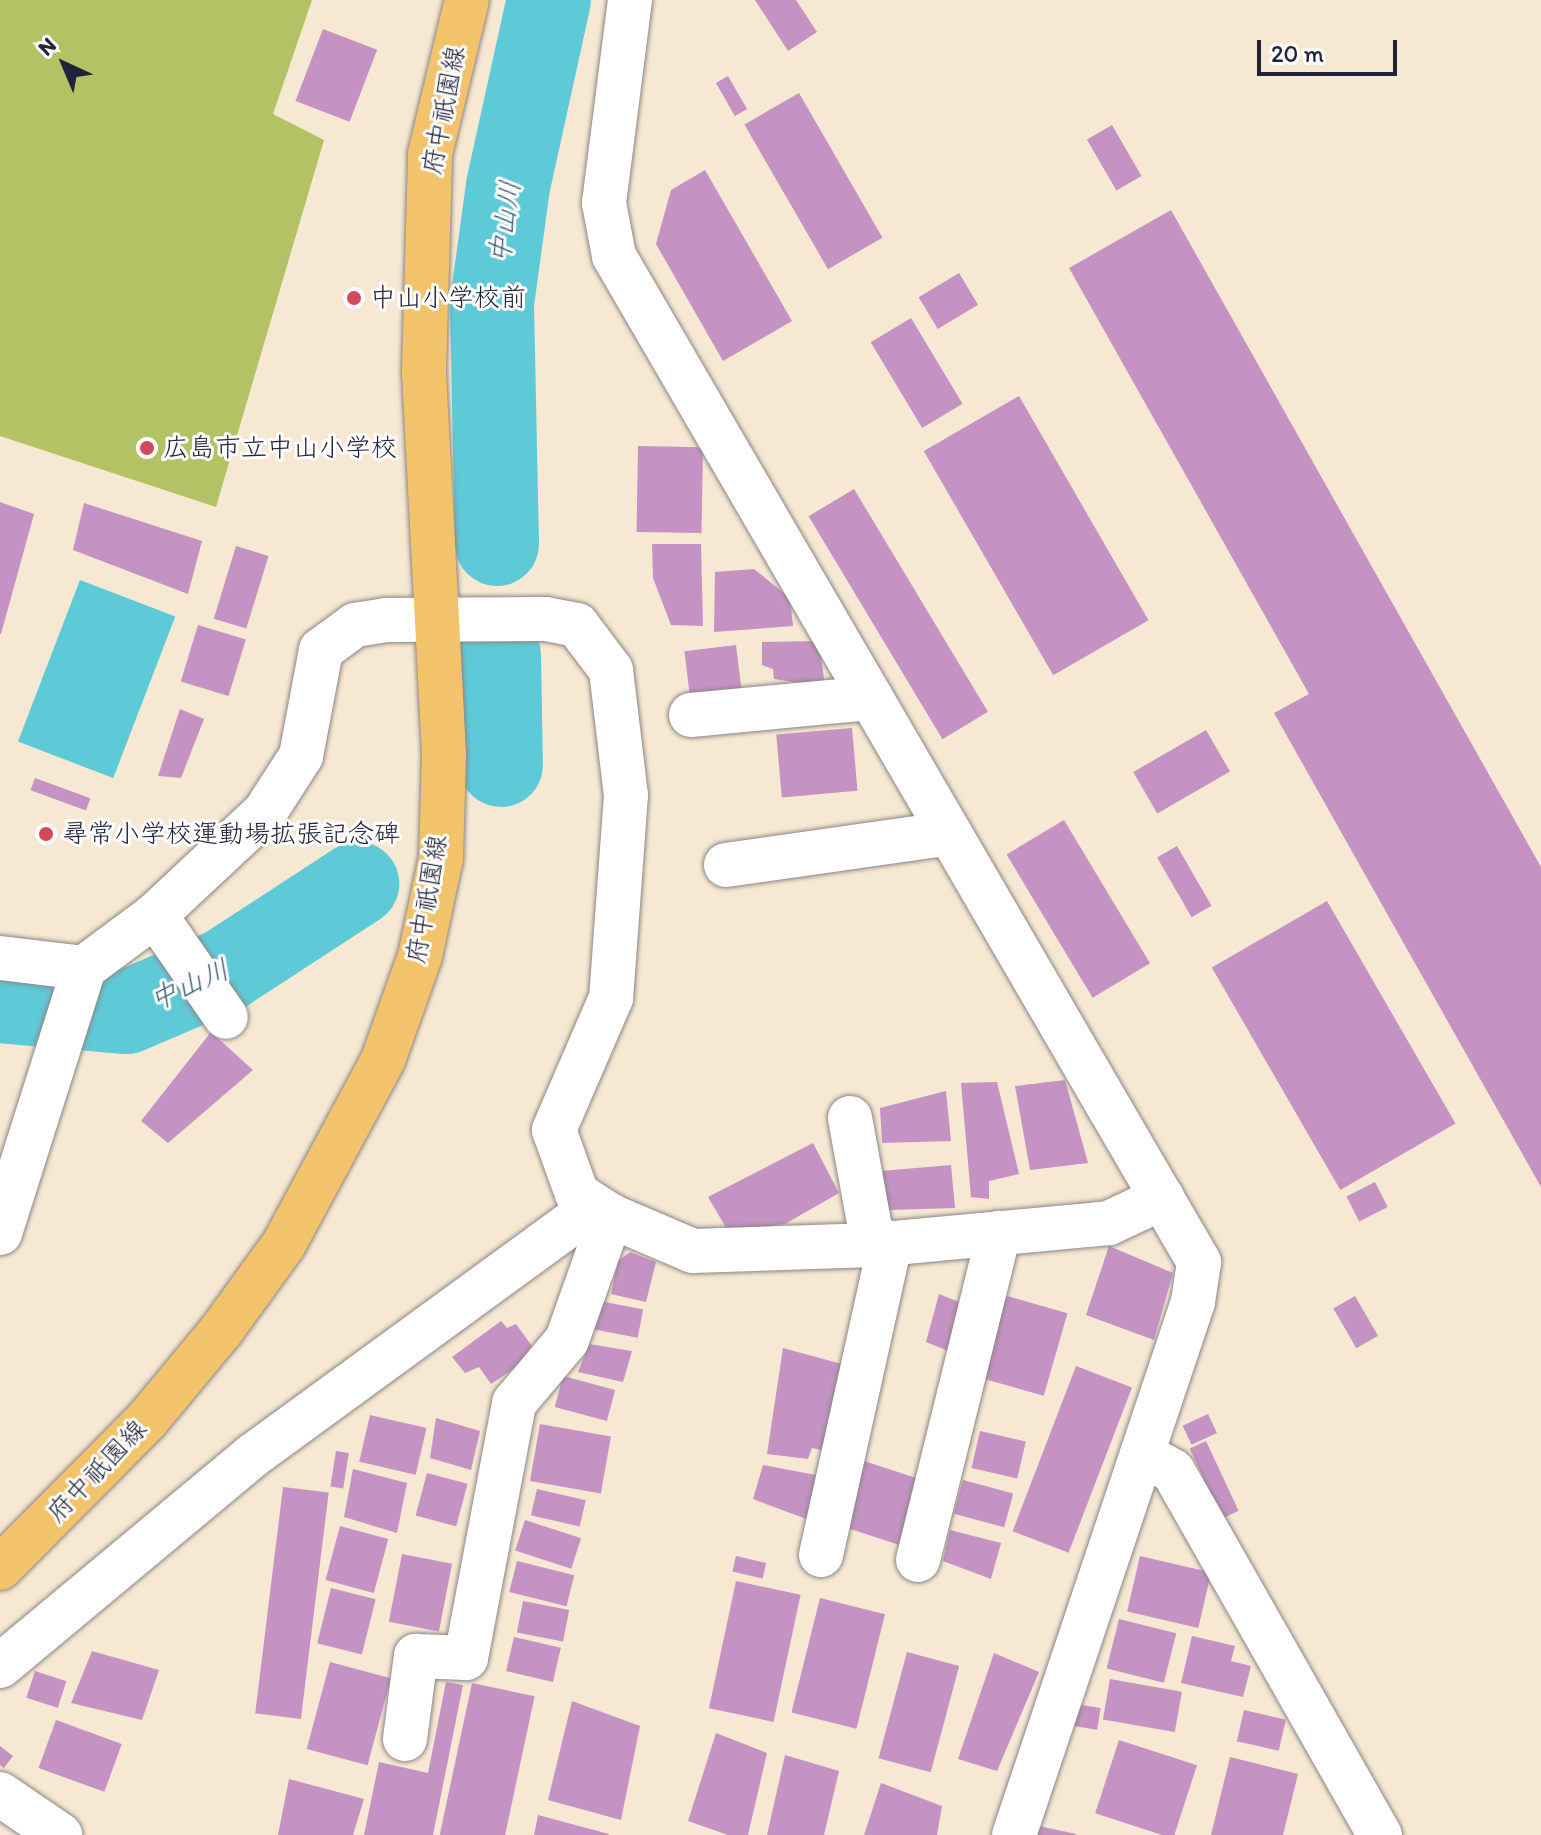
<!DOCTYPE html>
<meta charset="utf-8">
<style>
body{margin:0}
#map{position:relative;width:1541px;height:1835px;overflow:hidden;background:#f6e8d2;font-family:Itim,"Klee One",sans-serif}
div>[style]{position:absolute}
.green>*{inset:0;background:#b3c264}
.water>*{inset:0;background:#5ec9d7;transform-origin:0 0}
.river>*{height:84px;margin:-42px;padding:0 42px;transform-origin:42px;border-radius:42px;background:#5ec9d7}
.building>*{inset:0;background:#c493c4;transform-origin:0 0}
.roads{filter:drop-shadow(0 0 2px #8c8586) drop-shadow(0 0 2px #8c8586)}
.minor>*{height:44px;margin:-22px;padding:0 22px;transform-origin:22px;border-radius:22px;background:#fff}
.major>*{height:44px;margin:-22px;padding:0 22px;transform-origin:22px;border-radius:22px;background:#f2c36a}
.dots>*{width:22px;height:22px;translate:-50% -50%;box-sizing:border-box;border:4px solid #fff;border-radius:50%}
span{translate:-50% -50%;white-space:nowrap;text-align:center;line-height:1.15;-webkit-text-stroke:6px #fff;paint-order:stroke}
.street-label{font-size:26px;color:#22223b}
.poi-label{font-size:26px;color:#22223b}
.left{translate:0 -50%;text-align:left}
.water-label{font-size:28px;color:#375c72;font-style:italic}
.north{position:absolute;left:24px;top:24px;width:80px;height:80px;-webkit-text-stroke:6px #fff;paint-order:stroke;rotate:316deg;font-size:22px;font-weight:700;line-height:32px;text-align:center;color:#22223b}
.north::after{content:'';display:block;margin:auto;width:28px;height:36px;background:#22223b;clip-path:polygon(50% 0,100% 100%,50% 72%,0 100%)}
.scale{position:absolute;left:1257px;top:40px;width:140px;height:36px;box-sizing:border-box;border:4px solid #22223b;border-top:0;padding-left:10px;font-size:24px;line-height:28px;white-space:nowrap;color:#22223b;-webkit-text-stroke:6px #fff;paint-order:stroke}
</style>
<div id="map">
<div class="green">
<i style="clip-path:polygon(0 0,312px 0,273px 114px,324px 140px,216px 507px,0 436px)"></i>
</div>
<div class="water">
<i style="left:80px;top:580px;width:102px;height:173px;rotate:21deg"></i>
</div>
<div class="river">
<i style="left:497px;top:544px;width:241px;rotate:-91.2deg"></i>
<i style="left:492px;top:303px;width:118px;rotate:-82.2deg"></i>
<i style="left:508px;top:186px;width:190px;rotate:-77.6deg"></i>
<i style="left:499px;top:655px;width:110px;rotate:89deg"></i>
<i style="left:0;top:1001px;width:127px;rotate:5deg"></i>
<i style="left:127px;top:1012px;width:107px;rotate:-23.2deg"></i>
<i style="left:225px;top:970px;width:158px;rotate:-33.1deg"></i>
</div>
<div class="building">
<i style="clip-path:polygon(755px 0,796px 0,817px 32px,788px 51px)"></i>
<i style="left:323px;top:29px;width:58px;height:77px;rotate:21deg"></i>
<i style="left:728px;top:76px;width:38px;height:14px;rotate:60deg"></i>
<i style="left:799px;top:93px;width:167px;height:63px;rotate:60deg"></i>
<i style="left:1112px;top:125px;width:59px;height:29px;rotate:60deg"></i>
<i style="clip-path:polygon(705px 170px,792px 321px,723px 361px,656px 244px,671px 190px)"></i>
<i style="clip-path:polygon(1171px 210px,1541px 867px,1541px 1187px,1274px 713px,1309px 694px,1069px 268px)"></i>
<i style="left:959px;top:273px;width:37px;height:47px;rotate:59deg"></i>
<i style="left:911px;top:318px;width:100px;height:47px;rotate:59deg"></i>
<i style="left:1019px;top:396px;width:259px;height:110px;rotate:60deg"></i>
<i style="left:638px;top:446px;width:65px;height:86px;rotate:1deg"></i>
<i style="left:854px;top:489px;width:260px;height:53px;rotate:59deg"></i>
<i style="clip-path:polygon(0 502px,34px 514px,1px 634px,0 634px)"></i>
<i style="clip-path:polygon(84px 503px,202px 541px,188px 594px,73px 550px)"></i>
<i style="clip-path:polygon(652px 544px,701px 544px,703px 626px,671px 625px,653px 578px)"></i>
<i style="left:236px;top:546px;width:34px;height:76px;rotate:17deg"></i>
<i style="clip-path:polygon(754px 569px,790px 598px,793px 626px,714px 632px,715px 572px)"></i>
<i style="left:198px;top:625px;width:50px;height:59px;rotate:17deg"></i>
<i style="clip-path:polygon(819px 641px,825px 687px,774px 679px,773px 669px,762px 665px,762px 642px)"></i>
<i style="left:736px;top:645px;width:52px;height:52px;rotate:83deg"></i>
<i style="clip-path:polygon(180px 709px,204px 719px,181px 778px,158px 776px)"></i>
<i style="left:852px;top:728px;width:63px;height:76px;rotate:85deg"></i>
<i style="left:1206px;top:730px;width:48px;height:84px;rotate:60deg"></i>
<i style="left:35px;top:778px;width:59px;height:13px;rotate:20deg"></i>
<i style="left:1064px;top:820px;width:167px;height:67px;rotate:59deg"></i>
<i style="left:1177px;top:846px;width:69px;height:23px;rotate:60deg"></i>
<i style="left:1327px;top:901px;width:257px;height:133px;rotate:60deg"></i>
<i style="clip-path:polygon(211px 1032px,253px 1070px,168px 1143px,141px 1121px)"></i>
<i style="clip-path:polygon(1065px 1080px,1088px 1163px,1030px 1170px,1015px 1086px)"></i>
<i style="clip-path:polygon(997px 1082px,1019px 1174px,989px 1181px,989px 1199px,971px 1197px,961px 1083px)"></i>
<i style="clip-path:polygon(946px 1091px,951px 1141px,882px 1143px,880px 1108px)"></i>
<i style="clip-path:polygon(813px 1143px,839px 1193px,785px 1224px,728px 1231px,708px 1197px)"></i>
<i style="clip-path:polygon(951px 1165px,955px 1208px,889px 1210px,881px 1171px)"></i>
<i style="left:1375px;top:1182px;width:28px;height:32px;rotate:63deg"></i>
<i style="clip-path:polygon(1109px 1246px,1173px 1273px,1154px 1340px,1086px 1315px)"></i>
<i style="clip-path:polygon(630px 1252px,656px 1262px,646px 1302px,611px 1294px,618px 1261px)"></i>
<i style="clip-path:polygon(939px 1294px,967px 1305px,956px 1354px,926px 1342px)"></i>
<i style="left:1004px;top:1295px;width:66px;height:86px;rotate:16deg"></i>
<i style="left:1355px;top:1296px;width:46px;height:25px;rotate:60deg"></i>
<i style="left:600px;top:1301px;width:44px;height:29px;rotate:11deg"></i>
<i style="clip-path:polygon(501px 1321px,507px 1328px,516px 1324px,537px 1353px,491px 1384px,479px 1367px,465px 1373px,452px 1357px)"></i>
<i style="clip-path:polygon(589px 1344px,632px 1351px,623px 1382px,578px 1372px)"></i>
<i style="clip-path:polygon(783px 1348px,849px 1366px,835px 1453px,812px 1448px,808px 1459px,767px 1454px)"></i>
<i style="left:1076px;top:1366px;width:60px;height:177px;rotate:21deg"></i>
<i style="left:563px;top:1376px;width:54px;height:32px;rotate:15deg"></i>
<i style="left:1208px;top:1414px;width:21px;height:28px;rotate:65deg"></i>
<i style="left:370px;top:1415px;width:58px;height:48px;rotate:13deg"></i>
<i style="clip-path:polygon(436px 1418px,480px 1431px,471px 1470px,430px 1458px)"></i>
<i style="left:540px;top:1424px;width:72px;height:58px;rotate:10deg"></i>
<i style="left:980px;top:1431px;width:47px;height:38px;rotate:13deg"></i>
<i style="left:1206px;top:1441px;width:77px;height:18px;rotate:65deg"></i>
<i style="left:336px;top:1451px;width:13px;height:36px;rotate:9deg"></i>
<i style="left:861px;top:1460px;width:63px;height:69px;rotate:18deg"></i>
<i style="clip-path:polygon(763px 1465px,821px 1476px,809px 1520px,753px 1499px)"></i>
<i style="clip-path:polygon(353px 1469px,407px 1483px,397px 1533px,344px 1517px)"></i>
<i style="left:427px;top:1473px;width:42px;height:44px;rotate:15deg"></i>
<i style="left:963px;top:1480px;width:52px;height:35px;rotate:15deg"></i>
<i style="left:283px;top:1487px;width:46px;height:228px;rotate:7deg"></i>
<i style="left:537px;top:1489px;width:50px;height:27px;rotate:13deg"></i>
<i style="left:525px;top:1520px;width:59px;height:32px;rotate:18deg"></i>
<i style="left:340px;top:1526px;width:50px;height:56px;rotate:15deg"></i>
<i style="clip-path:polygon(950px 1530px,1001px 1543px,991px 1579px,943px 1561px)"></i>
<i style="left:402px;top:1554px;width:51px;height:69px;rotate:11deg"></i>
<i style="left:736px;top:1556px;width:31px;height:16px;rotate:13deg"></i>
<i style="left:1140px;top:1556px;width:73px;height:57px;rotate:13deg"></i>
<i style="left:517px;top:1561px;width:59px;height:32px;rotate:14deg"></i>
<i style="left:736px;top:1581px;width:66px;height:130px;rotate:12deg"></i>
<i style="left:331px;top:1588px;width:46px;height:57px;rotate:14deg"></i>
<i style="left:820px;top:1598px;width:67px;height:118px;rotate:14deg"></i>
<i style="left:523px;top:1601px;width:47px;height:32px;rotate:11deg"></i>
<i style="left:1119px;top:1619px;width:59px;height:51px;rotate:14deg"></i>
<i style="clip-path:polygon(1192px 1636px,1235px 1646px,1231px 1661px,1251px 1666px,1243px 1697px,1181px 1683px)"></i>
<i style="left:514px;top:1637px;width:48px;height:35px;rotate:13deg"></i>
<i style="clip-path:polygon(92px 1651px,159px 1670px,142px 1720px,71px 1703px)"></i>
<i style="left:907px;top:1652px;width:54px;height:110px;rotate:15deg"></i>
<i style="clip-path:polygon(994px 1653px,1039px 1672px,997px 1771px,958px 1759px)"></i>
<i style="left:330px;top:1662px;width:63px;height:90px;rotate:15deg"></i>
<i style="left:35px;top:1671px;width:33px;height:28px;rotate:18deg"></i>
<i style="left:1110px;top:1679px;width:73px;height:41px;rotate:10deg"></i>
<i style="clip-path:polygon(446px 1682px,463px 1685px,433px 1835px,364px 1835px,379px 1762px,428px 1773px)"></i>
<i style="left:472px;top:1683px;width:64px;height:155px;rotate:12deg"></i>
<i style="clip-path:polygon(572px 1701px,640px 1726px,621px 1820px,548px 1800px)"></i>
<i style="left:1069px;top:1703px;width:32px;height:22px;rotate:9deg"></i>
<i style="left:1244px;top:1710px;width:43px;height:32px;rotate:13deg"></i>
<i style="left:56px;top:1720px;width:70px;height:51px;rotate:20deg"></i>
<i style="clip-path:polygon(716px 1733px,767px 1753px,748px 1835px,728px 1835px,688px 1821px)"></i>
<i style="left:1119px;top:1740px;width:82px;height:77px;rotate:18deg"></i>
<i style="clip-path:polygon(0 1746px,13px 1756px,4px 1768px,0 1765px)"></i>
<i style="clip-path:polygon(785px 1755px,839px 1771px,824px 1835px,767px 1835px)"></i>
<i style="clip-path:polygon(1230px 1757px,1298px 1774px,1283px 1835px,1211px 1835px)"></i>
<i style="clip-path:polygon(289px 1779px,364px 1799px,353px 1835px,278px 1835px)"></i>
<i style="clip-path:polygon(881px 1783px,942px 1806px,937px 1835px,864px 1835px)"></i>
<i style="clip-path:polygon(538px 1815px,609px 1834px,609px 1835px,534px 1835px)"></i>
<i style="clip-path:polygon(1034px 1825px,1076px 1834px,1076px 1835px,1031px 1835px)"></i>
</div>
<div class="roads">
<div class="minor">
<i style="left:630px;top:0;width:205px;rotate:97.3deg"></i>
<i style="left:604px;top:203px;width:54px;rotate:79.3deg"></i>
<i style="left:614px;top:256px;width:1164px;rotate:59.82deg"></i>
<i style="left:1199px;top:1262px;width:40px;rotate:98.5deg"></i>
<i style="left:1193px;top:1302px;width:562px;rotate:108.56deg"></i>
<i style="left:691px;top:715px;width:181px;rotate:-5.4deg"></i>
<i style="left:726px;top:865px;width:226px;rotate:-8.1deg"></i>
<i style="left:155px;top:915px;width:124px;rotate:55.2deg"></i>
<i style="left:0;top:958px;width:85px;rotate:6.8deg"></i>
<i style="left:850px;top:1118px;width:129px;rotate:79.7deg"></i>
<i style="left:0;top:1233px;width:278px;rotate:-72.4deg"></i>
<i style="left:84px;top:968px;width:89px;rotate:-36.7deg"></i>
<i style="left:155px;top:915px;width:151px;rotate:-43.1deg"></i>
<i style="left:265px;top:812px;width:67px;rotate:-57.3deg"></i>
<i style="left:301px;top:756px;width:108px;rotate:-79.3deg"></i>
<i style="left:321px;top:650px;width:42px;rotate:-36.3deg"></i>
<i style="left:355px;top:625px;width:32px;rotate:-9deg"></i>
<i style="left:387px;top:620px;width:159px;rotate:-0.4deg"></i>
<i style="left:546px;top:619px;width:32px;rotate:11deg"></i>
<i style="left:577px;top:625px;width:56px;rotate:52.9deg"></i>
<i style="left:611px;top:670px;width:126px;rotate:83.2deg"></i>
<i style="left:626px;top:795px;width:204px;rotate:94.2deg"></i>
<i style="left:611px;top:998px;width:144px;rotate:113.4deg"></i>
<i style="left:554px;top:1130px;width:68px;rotate:70.2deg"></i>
<i style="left:577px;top:1194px;width:40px;rotate:32.9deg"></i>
<i style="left:611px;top:1216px;width:89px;rotate:23.1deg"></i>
<i style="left:693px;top:1251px;width:180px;rotate:-1.9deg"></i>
<i style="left:873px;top:1245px;width:237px;rotate:-5.3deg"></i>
<i style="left:1109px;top:1223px;width:59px;rotate:-25.3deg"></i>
<i style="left:1142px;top:1454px;width:35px;rotate:29deg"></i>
<i style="left:1173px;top:1471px;width:419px;rotate:60.4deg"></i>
<i style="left:821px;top:1555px;width:320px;rotate:-77.5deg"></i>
<i style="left:918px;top:1560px;width:337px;rotate:-76.1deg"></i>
<i style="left:0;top:1666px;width:328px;rotate:-39.8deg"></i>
<i style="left:252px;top:1456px;width:424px;rotate:-36.1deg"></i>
<i style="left:405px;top:1739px;width:84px;rotate:-82.5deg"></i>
<i style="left:416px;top:1656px;width:50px;rotate:2.3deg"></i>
<i style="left:466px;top:1658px;width:259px;rotate:-79.3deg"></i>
<i style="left:514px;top:1403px;width:82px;rotate:-49.9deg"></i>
<i style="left:567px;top:1340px;width:132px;rotate:-70.5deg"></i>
<i style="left:0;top:1794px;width:73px;rotate:34.3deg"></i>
</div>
<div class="major">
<i style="left:0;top:1568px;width:209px;rotate:-45.2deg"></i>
<i style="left:147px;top:1420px;width:116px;rotate:-50.3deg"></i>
<i style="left:221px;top:1331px;width:107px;rotate:-54.1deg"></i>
<i style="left:284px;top:1244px;width:209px;rotate:-61.7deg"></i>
<i style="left:383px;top:1060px;width:110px;rotate:-70.4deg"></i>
<i style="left:420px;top:956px;width:100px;rotate:-77.9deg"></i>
<i style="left:441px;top:858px;width:104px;rotate:-88.3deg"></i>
<i style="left:444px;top:754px;width:383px;rotate:-93deg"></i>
<i style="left:424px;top:372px;width:218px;rotate:-88.4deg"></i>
<i style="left:430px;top:154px;width:158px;rotate:-76.5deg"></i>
</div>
</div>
<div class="dots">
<i style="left:354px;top:298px;background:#d1495b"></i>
<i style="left:147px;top:448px;background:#d1495b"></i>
<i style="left:46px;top:834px;background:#d1495b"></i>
</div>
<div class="street-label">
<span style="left:444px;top:110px;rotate:-79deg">府中祇園線</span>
<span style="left:427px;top:899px;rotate:-80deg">府中祇園線</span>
<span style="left:97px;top:1471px;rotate:-46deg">府中祇園線</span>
</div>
<div class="poi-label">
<span class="left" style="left:370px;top:298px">中山小学校前</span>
<span class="left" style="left:163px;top:448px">広島市立中山小学校</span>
<span class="left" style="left:62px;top:834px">尋常小学校運動場拡張記念碑</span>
</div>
<div class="water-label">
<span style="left:504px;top:222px;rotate:-82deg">中山川</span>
<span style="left:189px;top:984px;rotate:-24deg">中山川</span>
</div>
<div class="north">N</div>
<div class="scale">20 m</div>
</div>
